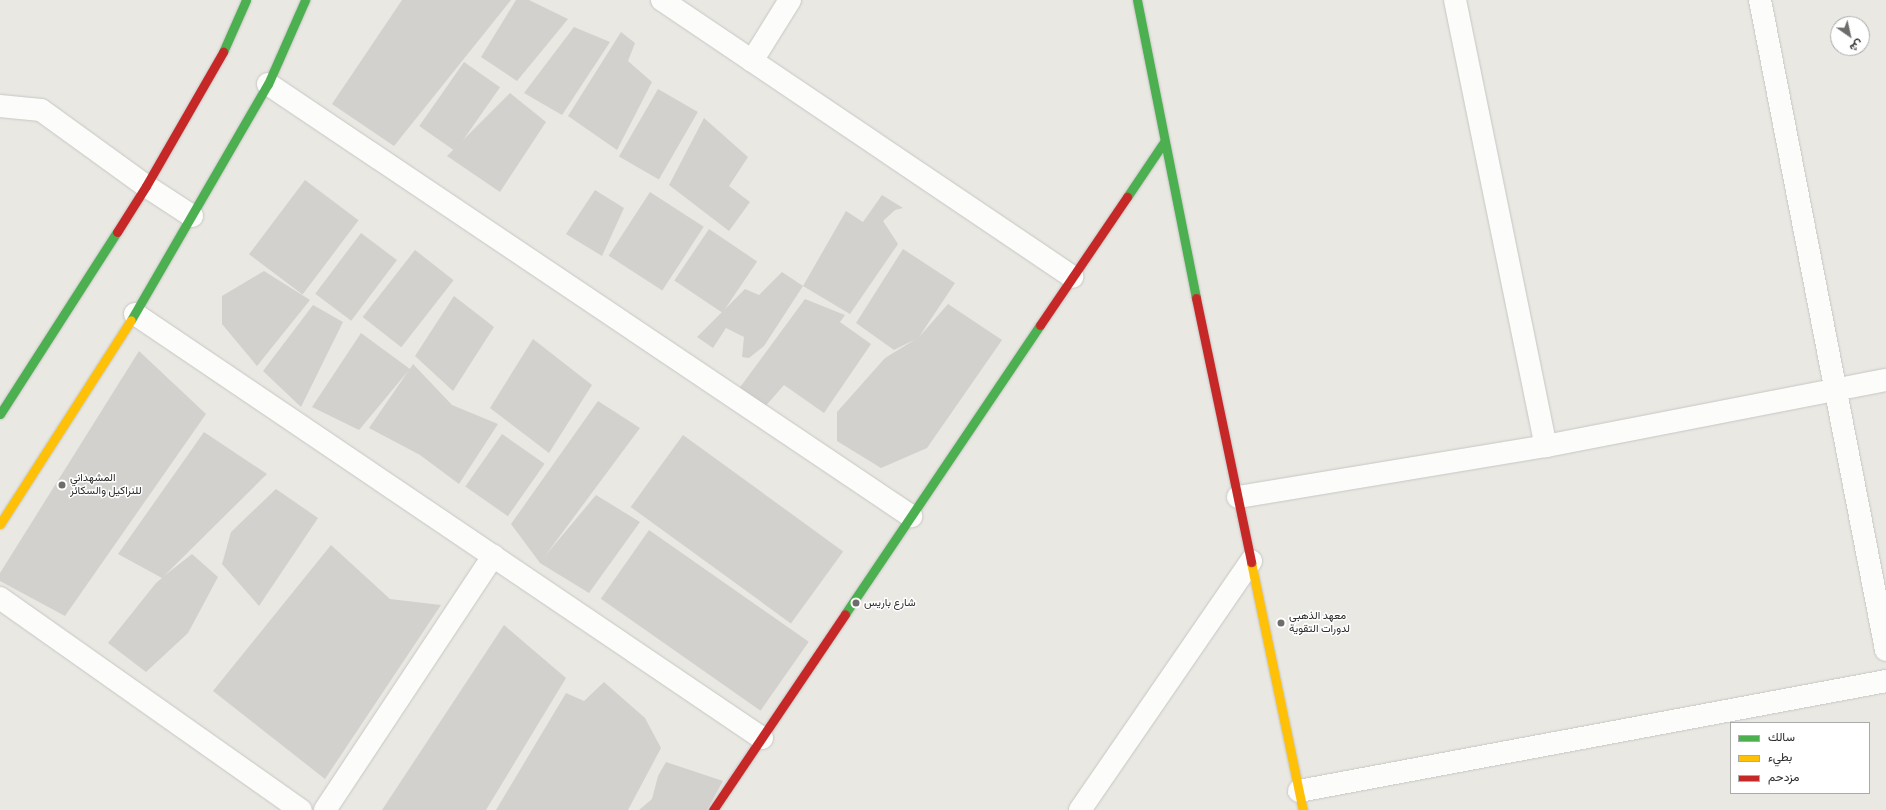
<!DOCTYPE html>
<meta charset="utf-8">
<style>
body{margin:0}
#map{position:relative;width:1886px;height:810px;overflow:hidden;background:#e9e8e2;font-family:"Roboto Condensed",Vazirmatn,sans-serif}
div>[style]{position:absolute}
.building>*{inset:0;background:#d2d1cd;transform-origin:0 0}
.roads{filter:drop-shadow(0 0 1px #c7c6c5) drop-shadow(0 0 1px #c7c6c5)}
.street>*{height:22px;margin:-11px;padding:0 11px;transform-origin:11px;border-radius:11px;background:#fcfcfb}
.fast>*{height:9px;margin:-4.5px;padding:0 4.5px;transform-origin:4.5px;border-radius:4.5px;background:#4caf50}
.slow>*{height:9px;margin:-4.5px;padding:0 4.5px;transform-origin:4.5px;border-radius:4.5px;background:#ffc107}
.jam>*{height:9px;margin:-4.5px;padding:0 4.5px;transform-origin:4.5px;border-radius:4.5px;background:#c62828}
.dots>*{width:11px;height:11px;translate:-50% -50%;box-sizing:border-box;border:2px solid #fff;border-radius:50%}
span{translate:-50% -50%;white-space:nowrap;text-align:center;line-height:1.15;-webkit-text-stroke:3px #fff;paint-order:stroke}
.poi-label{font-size:11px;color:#2b2b2b}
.left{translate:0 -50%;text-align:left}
.legend{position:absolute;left:1730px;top:722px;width:140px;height:72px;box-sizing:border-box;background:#fff;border:1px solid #aaa;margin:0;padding:5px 7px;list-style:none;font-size:12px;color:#2b2b2b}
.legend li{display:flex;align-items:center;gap:8px;height:20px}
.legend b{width:20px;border:1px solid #aaa}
.north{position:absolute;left:1830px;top:16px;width:40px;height:40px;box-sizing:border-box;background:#fff;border:1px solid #aaa;border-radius:50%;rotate:146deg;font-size:11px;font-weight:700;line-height:16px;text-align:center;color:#2b2b2b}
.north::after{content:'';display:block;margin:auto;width:14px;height:18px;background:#6e6d6b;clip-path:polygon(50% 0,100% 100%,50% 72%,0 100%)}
</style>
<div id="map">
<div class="building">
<i style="clip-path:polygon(402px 0,511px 0,394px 146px,332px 104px)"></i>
<i style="clip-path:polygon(516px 0,529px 0,568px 19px,517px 81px,481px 57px)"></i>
<i style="clip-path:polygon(574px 27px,610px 42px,562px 115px,524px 93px)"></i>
<i style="clip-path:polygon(621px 32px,635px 43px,628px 61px,652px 82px,617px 150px,568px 116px)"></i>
<i style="left:464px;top:62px;width:44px;height:78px;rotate:35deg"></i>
<i style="left:658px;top:89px;width:46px;height:78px;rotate:30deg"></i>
<i style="clip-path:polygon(510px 93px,546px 122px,500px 192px,447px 156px)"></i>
<i style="clip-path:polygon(704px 118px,748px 157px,729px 186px,750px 202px,729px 231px,669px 185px)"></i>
<i style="left:305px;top:180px;width:67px;height:93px;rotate:37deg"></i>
<i style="clip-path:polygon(595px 190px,624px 208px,602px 256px,566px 234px)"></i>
<i style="left:650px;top:192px;width:64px;height:76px;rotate:33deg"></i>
<i style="clip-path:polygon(882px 195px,903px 208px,895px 210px,883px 221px,898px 244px,850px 314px,803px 286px,846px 211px,863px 222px)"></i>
<i style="left:709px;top:229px;width:58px;height:62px;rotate:34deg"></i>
<i style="left:361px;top:233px;width:45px;height:76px;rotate:37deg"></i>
<i style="clip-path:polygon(903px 249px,955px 283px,919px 337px,948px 304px,1002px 340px,927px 448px,881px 468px,837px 441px,837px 412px,885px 358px,916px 339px,894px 350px,856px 323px)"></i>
<i style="left:415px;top:250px;width:49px;height:85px;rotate:38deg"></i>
<i style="clip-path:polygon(264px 271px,310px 300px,257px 366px,222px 324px,222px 296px)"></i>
<i style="clip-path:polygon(782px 272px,803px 286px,764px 346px,749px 358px,742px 357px,744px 337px,726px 328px,713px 348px,697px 337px,745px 289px,759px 295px)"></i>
<i style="clip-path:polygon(454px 296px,494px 327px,453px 391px,415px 356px)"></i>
<i style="clip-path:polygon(805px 299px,845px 315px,840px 322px,871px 344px,824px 413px,784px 385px,763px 409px,738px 390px)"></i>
<i style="clip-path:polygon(313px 305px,343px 322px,301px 407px,263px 371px)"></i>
<i style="clip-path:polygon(361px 333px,410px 369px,413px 364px,452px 405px,498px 424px,459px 484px,420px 455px,369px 428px,409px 370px,359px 430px,312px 407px)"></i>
<i style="clip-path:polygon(533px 339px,592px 385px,549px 453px,490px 408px)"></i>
<i style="clip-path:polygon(139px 351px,206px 414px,65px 616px,0 581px,0 573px)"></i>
<i style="clip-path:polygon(598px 401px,640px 428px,545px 556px,596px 495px,640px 522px,589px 593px,540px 563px,511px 524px)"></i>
<i style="clip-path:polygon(204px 432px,267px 474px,164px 576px,192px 554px,218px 577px,188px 633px,146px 672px,108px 643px,156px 583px,162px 578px,118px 554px)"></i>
<i style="left:502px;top:434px;width:52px;height:64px;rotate:35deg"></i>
<i style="left:683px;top:435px;width:198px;height:89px;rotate:36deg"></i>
<i style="clip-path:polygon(276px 489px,318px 518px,259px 606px,222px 564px,231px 532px)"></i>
<i style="left:649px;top:530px;width:195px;height:84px;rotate:35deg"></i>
<i style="clip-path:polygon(331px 545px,390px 599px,441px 605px,325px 779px,213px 691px)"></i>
<i style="clip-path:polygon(504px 625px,566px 678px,486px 810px,382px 810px)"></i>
<i style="clip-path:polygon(604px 682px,645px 718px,661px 748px,628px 810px,496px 810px,566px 693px,584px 701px)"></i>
<i style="clip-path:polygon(666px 762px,723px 781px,707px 810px,639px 810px,652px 799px,658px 776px)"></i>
</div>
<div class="roads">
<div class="street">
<i style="left:662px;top:0;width:495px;rotate:34deg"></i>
<i style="left:1455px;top:0;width:455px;rotate:78.5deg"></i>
<i style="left:1760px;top:0;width:662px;rotate:79.03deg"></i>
<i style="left:752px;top:61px;width:72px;rotate:-58.1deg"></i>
<i style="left:268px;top:84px;width:775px;rotate:33.9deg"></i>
<i style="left:0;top:106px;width:41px;rotate:5.6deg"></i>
<i style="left:41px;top:110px;width:130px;rotate:35.9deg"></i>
<i style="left:146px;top:186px;width:55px;rotate:33.1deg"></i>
<i style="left:135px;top:314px;width:757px;rotate:34.07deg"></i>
<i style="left:1238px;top:497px;width:312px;rotate:-9.4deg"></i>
<i style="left:1546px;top:446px;width:346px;rotate:-11deg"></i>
<i style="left:0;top:598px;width:368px;rotate:35.2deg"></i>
<i style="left:1299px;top:791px;width:597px;rotate:-10.61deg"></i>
<i style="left:325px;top:810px;width:305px;rotate:-56.5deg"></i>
<i style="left:1080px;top:810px;width:302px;rotate:-55.5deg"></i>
</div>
<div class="fast">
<i style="left:1137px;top:0;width:304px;rotate:78.8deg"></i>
<i style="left:223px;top:52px;width:57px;rotate:-66.1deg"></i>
<i style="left:1127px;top:197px;width:66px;rotate:-56.1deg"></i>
<i style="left:131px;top:320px;width:273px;rotate:-59.9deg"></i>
<i style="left:268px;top:84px;width:92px;rotate:-66.2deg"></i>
<i style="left:0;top:414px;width:216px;rotate:-57.3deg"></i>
<i style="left:845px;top:614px;width:349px;rotate:-56deg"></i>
</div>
<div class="slow">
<i style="left:0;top:524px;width:242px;rotate:-57.3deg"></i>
<i style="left:1251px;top:562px;width:253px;rotate:78.2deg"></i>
</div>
<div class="jam">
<i style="left:117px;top:232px;width:54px;rotate:-57.8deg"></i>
<i style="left:146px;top:186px;width:155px;rotate:-60.1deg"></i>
<i style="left:1196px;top:298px;width:270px;rotate:78.2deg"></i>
<i style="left:1040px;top:325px;width:155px;rotate:-55.8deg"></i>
<i style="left:713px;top:810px;width:236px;rotate:-56deg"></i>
</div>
</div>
<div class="dots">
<i style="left:62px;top:485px;background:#6e6d6b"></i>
<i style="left:856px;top:603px;background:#6e6d6b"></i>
<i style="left:1281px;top:623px;background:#6e6d6b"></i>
</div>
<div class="poi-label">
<span class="left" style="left:70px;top:485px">المشهداني<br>للنراكيل والسكائر</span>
<span class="left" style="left:864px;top:603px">شارع باريس</span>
<span class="left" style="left:1289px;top:623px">معهد الذهبي<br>لدورات التقوية</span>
</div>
<ul class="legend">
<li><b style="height:5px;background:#4caf50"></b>سالك</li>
<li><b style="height:5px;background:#ffc107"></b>بطيء</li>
<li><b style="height:5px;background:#c62828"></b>مزدحم</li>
</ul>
<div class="north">ش</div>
</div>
